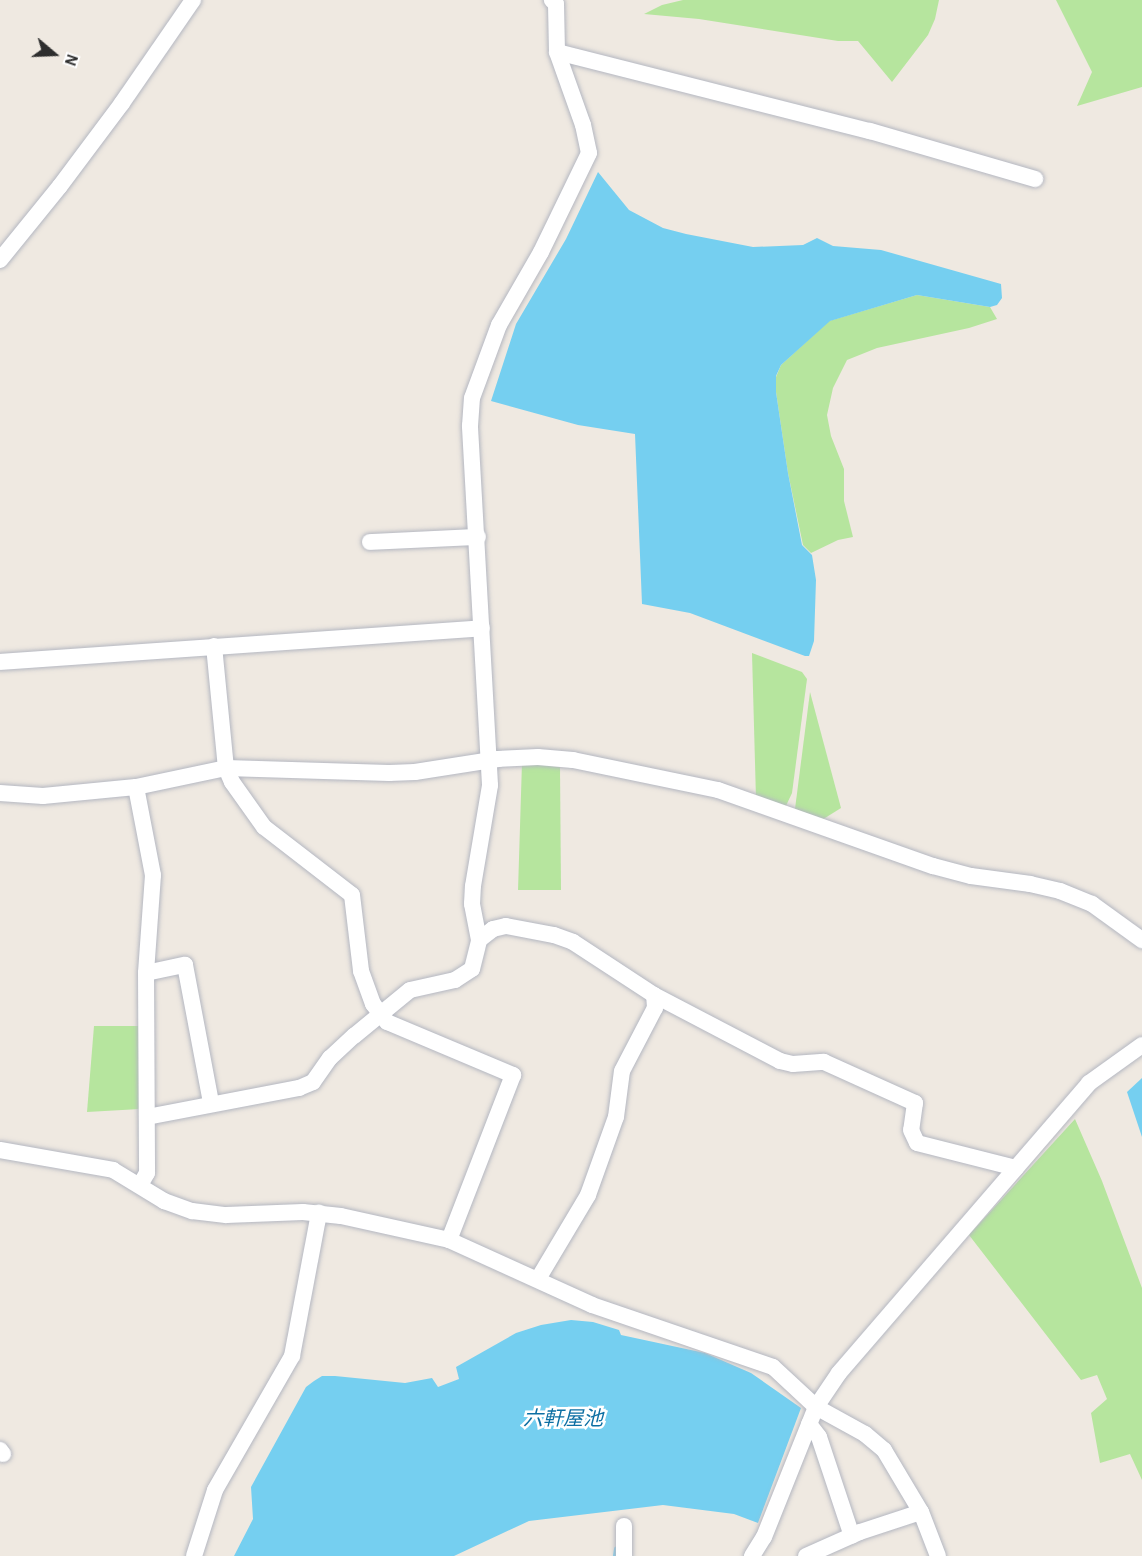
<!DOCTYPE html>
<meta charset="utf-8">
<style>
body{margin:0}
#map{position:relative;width:1142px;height:1556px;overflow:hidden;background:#efe9e1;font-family:"Alegreya Sans","Noto Sans JP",sans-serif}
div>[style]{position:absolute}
.green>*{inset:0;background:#b6e59e}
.water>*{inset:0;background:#75cff0}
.stream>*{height:4.5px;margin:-2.25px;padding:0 2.25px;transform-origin:2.25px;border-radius:2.25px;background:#75cff0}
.roads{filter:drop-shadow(0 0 2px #b4b7c1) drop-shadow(0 0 2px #b4b7c1)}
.minor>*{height:16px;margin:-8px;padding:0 8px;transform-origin:8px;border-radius:8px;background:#fff}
span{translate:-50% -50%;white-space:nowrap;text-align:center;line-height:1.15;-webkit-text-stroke:5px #fff;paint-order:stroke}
.water-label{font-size:20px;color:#0d6fa3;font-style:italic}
.north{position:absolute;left:24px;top:24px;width:60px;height:60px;-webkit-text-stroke:4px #fff;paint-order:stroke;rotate:109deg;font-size:16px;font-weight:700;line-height:24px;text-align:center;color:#2e2e2e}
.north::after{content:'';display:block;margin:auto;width:21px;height:27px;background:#2e2e2e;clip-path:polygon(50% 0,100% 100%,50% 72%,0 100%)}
</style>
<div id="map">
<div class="green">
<i style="clip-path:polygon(683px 0,939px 0,935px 19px,928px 35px,892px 82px,858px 41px,838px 41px,699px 19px,644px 14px,662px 5px)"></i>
<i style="clip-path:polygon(1056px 0,1142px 0,1142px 87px,1077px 106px,1092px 72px)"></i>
<i style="clip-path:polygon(917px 295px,990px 307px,997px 319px,969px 328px,877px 348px,847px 360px,833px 388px,827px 415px,831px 436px,844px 469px,844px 501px,853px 537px,838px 540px,811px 553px,803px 545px,788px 473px,776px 392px,776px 377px,781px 365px,829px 321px)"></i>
<i style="clip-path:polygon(752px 653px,802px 672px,807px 679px,792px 793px,785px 808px,756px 799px)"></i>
<i style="clip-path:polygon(810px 692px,841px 808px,817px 823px,795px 809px)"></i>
<i style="clip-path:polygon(522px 762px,560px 767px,561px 890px,518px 890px)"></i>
<i style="clip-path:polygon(94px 1026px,141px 1026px,140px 1109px,87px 1112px)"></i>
<i style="clip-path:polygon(1075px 1119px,1102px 1181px,1142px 1288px,1142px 1480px,1130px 1454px,1100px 1463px,1091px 1413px,1107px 1399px,1097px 1375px,1081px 1380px,969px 1235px)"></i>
</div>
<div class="water">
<i style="clip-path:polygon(598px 172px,629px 210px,663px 228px,686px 234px,753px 247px,803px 245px,817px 238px,833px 246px,881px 250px,1001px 284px,1002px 298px,997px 305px,990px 307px,917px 295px,830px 321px,781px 365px,776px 376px,776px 392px,788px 473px,802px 545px,812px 555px,816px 580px,814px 641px,809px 656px,805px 656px,690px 613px,642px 604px,635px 434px,578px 425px,491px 401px,516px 324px,566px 239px)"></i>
<i style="clip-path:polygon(1142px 1078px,1142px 1137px,1127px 1092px)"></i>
<i style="clip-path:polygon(571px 1320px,593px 1322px,619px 1330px,621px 1335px,705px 1353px,751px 1373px,801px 1408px,758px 1523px,734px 1514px,663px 1505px,529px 1521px,454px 1556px,234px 1556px,253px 1519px,251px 1487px,306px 1387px,314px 1381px,322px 1376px,335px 1376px,405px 1383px,432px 1378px,438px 1387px,459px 1379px,456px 1367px,516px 1333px,541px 1325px)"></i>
</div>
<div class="stream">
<i style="left:615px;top:1556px;width:7px;rotate:-82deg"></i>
</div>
<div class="roads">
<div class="minor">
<i style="left:557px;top:52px;width:323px;rotate:14.2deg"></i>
<i style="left:870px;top:131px;width:172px;rotate:16.2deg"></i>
<i style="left:0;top:260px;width:95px;rotate:-51deg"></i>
<i style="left:60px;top:186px;width:104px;rotate:-53.2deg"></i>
<i style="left:122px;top:103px;width:125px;rotate:-55.4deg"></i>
<i style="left:370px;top:542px;width:108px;rotate:-2.7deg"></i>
<i style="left:214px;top:646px;width:123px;rotate:84.4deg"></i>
<i style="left:226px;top:768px;width:15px;rotate:67deg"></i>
<i style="left:232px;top:782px;width:55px;rotate:54.6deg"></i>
<i style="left:264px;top:827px;width:111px;rotate:37.7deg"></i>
<i style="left:352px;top:895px;width:77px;rotate:83.2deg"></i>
<i style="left:361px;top:971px;width:35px;rotate:70deg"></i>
<i style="left:373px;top:1004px;width:23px;rotate:52deg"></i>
<i style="left:387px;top:1022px;width:137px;rotate:22.8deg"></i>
<i style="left:513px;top:1075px;width:177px;rotate:111.2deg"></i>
<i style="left:0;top:662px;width:483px;rotate:-4deg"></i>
<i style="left:136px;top:787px;width:90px;rotate:79.1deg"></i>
<i style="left:153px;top:875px;width:98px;rotate:94.1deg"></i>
<i style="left:146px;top:973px;width:200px;rotate:89.7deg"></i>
<i style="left:147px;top:1173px;width:14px;rotate:120deg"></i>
<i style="left:0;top:793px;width:43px;rotate:4deg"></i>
<i style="left:43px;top:796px;width:93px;rotate:-5.5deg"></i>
<i style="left:136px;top:787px;width:92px;rotate:-11.9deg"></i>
<i style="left:226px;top:768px;width:163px;rotate:1.8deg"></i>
<i style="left:389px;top:773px;width:26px;rotate:-2deg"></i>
<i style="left:415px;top:772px;width:84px;rotate:-8.9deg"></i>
<i style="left:498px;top:759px;width:40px;rotate:-2.9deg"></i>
<i style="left:538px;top:757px;width:35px;rotate:5deg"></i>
<i style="left:573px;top:760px;width:148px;rotate:11.7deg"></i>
<i style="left:718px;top:790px;width:228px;rotate:19.5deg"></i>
<i style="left:933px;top:866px;width:39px;rotate:15deg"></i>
<i style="left:971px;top:876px;width:60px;rotate:7.7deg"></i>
<i style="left:1030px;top:884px;width:31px;rotate:13deg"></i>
<i style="left:1060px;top:891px;width:35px;rotate:22deg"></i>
<i style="left:1092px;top:904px;width:62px;rotate:35.8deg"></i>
<i style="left:479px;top:940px;width:18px;rotate:-38deg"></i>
<i style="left:493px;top:929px;width:13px;rotate:-13deg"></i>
<i style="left:506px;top:926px;width:49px;rotate:10.6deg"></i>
<i style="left:554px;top:935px;width:20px;rotate:20deg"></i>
<i style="left:573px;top:942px;width:97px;rotate:33.2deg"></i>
<i style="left:654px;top:995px;width:142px;rotate:27.6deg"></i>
<i style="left:780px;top:1061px;width:13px;rotate:13deg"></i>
<i style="left:793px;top:1064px;width:31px;rotate:-4deg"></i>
<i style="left:824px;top:1062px;width:100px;rotate:24.3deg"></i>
<i style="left:915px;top:1103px;width:27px;rotate:98deg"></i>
<i style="left:911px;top:1130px;width:14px;rotate:65deg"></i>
<i style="left:917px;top:1143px;width:102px;rotate:14.2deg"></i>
<i style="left:146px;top:973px;width:40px;rotate:-12deg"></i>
<i style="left:185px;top:965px;width:140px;rotate:79.3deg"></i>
<i style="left:147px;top:1117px;width:155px;rotate:-10.8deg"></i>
<i style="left:299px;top:1088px;width:15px;rotate:-23deg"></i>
<i style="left:313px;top:1082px;width:29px;rotate:-55deg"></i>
<i style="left:330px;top:1058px;width:33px;rotate:-43deg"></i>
<i style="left:354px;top:1036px;width:72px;rotate:-39.4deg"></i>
<i style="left:410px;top:990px;width:46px;rotate:-12.5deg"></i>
<i style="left:455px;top:980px;width:20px;rotate:-33deg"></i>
<i style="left:472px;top:969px;width:30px;rotate:-76deg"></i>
<i style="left:479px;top:940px;width:37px;rotate:-101deg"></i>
<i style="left:472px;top:904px;width:18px;rotate:-87deg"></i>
<i style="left:473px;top:886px;width:102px;rotate:-80.4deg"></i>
<i style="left:490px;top:785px;width:360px;rotate:-93.2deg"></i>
<i style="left:470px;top:426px;width:28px;rotate:-86deg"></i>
<i style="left:472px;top:398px;width:78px;rotate:-69.7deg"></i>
<i style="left:499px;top:325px;width:84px;rotate:-60.1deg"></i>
<i style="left:541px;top:252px;width:110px;rotate:-64.1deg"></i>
<i style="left:589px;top:153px;width:29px;rotate:-102deg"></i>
<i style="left:583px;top:125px;width:77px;rotate:-109.6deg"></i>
<i style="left:557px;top:52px;width:48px;rotate:-91.2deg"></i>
<i style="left:556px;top:4px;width:6px;rotate:-135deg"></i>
<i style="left:0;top:1150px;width:115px;rotate:10deg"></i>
<i style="left:113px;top:1170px;width:60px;rotate:31.3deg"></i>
<i style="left:164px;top:1201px;width:30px;rotate:20deg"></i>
<i style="left:192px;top:1211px;width:34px;rotate:7deg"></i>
<i style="left:226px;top:1215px;width:77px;rotate:-2.2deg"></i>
<i style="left:303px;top:1212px;width:38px;rotate:6deg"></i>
<i style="left:341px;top:1216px;width:111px;rotate:12.5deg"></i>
<i style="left:449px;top:1240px;width:157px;rotate:24.4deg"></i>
<i style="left:592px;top:1305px;width:191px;rotate:18.9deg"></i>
<i style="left:773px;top:1367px;width:59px;rotate:42.9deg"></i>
<i style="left:816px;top:1407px;width:56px;rotate:28.9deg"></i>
<i style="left:865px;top:1434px;width:25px;rotate:40deg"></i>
<i style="left:884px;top:1450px;width:72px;rotate:59.2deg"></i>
<i style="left:921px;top:1512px;width:47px;rotate:68.9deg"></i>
<i style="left:538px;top:1279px;width:98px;rotate:-59.2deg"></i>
<i style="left:588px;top:1195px;width:83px;rotate:-70.3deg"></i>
<i style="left:616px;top:1117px;width:46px;rotate:-82.6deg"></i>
<i style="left:622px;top:1071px;width:71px;rotate:-62.4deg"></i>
<i style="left:655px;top:1008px;width:13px;rotate:-94deg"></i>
<i style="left:809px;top:1424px;width:16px;rotate:52deg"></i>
<i style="left:819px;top:1437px;width:104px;rotate:71.6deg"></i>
<i style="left:0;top:1450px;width:5px;rotate:53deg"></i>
<i style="left:194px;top:1556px;width:69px;rotate:-72.3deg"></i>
<i style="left:215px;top:1490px;width:155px;rotate:-60.1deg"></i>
<i style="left:292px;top:1356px;width:146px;rotate:-79.3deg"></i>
<i style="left:624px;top:1556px;width:30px;rotate:-90deg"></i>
<i style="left:752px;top:1556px;width:22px;rotate:-58deg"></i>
<i style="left:764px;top:1537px;width:140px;rotate:-68.2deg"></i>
<i style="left:816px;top:1407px;width:41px;rotate:-55.9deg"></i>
<i style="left:839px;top:1373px;width:383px;rotate:-49.2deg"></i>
<i style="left:1089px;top:1083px;width:65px;rotate:-35.6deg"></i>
<i style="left:806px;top:1556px;width:59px;rotate:-24deg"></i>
<i style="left:860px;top:1532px;width:64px;rotate:-18.2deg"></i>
</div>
</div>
<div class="water-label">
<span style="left:563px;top:1419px">六軒屋池</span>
</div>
<div class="north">N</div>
</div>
